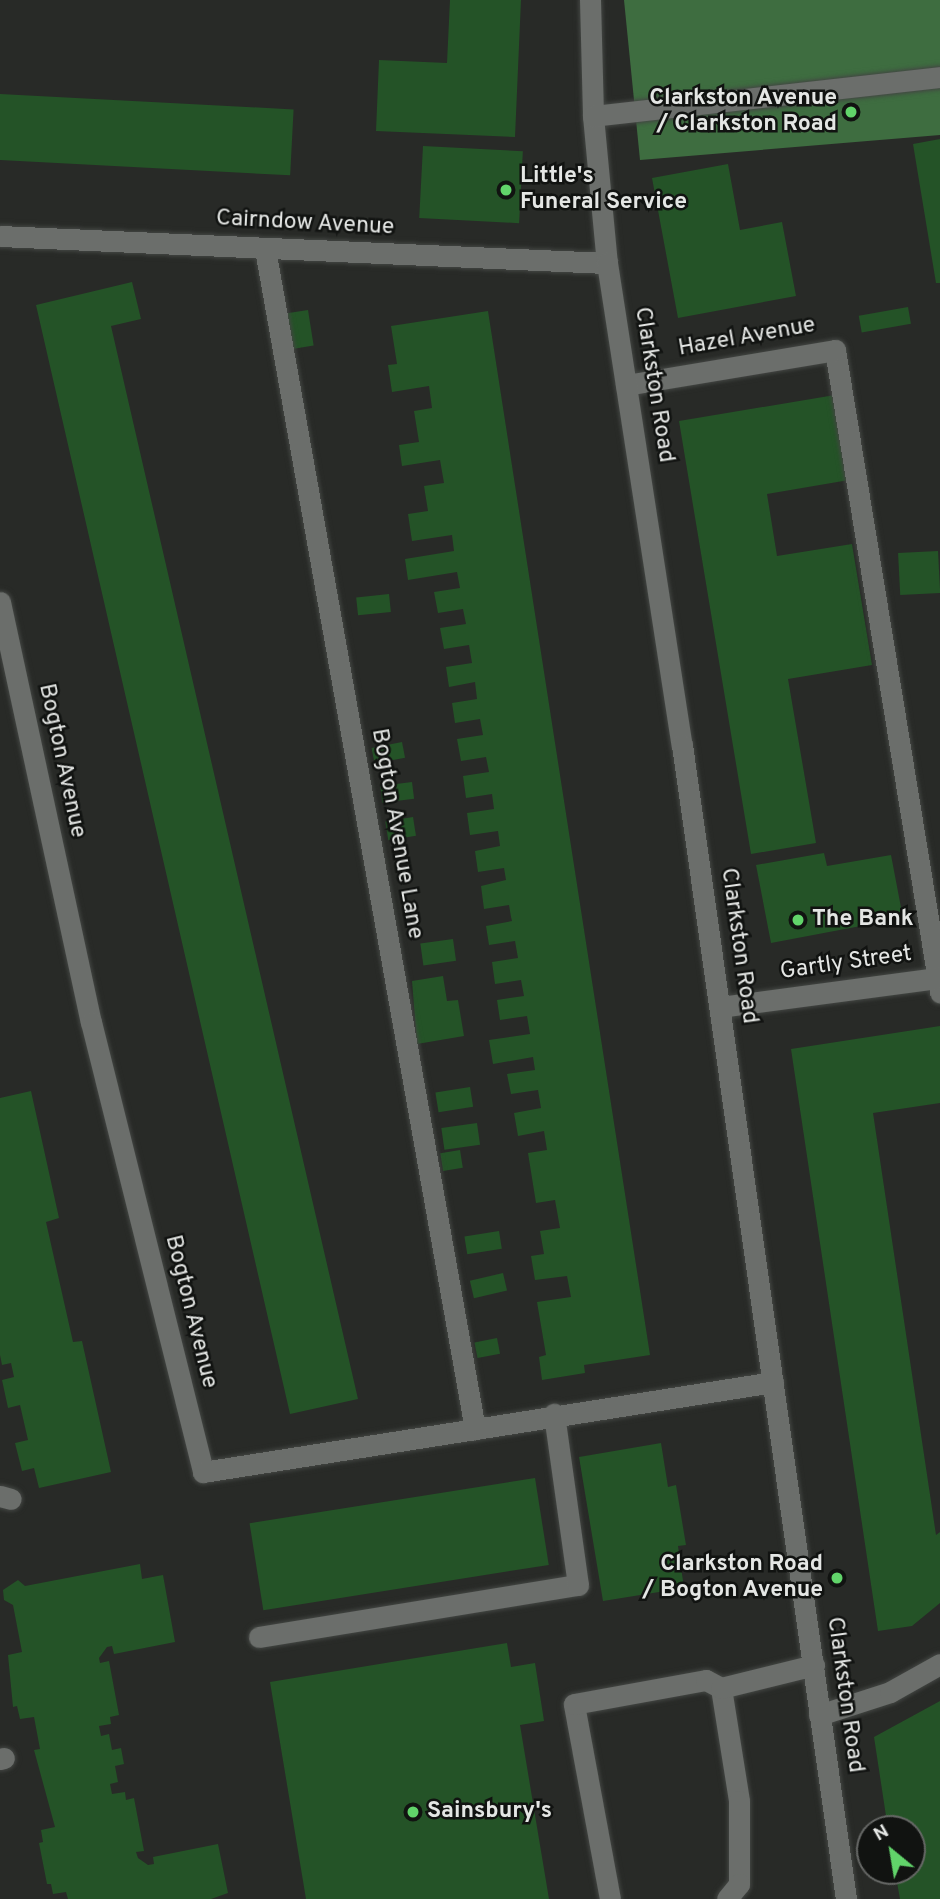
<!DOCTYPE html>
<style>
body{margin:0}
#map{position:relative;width:940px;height:1899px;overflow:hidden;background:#282a27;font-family:Overpass,sans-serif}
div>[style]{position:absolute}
.forest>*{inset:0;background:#3e6d40}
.building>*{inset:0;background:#245327;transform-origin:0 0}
.roads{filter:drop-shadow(0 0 2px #434643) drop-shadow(0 0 2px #434643)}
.lane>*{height:21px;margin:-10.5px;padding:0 10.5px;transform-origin:10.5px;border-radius:10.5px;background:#6b6e6b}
.street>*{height:21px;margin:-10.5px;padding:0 10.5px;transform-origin:10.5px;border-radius:10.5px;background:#6b6e6b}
.secondary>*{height:21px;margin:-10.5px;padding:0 10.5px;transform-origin:10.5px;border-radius:10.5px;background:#6b6e6b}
.dots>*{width:19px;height:19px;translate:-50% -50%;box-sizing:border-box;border:4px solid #111311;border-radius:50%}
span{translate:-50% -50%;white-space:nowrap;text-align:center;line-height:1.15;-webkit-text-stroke:5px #111311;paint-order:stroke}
.poi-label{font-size:23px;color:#e4e6e4;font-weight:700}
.right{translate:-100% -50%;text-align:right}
.left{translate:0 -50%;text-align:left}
.street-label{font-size:23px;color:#e4e6e4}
.north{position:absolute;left:856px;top:1815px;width:70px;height:70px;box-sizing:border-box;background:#111311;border:2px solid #656765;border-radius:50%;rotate:330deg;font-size:19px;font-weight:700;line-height:28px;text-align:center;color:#e4e6e4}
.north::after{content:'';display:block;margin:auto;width:24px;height:32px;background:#61d46a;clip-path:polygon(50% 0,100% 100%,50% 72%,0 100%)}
</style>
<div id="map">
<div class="forest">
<i style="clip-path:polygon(624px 0,940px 0,940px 135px,640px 160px)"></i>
</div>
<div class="building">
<i style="clip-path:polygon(450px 0,521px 0,515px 137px,376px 131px,379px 60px,447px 63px)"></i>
<i style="left:0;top:94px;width:294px;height:66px;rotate:3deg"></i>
<i style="clip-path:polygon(940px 139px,940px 283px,936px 283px,913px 144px)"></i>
<i style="left:423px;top:146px;width:100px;height:72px;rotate:3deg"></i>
<i style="clip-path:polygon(728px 164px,740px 230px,782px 222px,796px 296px,678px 318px,652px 178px)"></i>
<i style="clip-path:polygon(132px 282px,141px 319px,111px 326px,358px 1399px,290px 1414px,36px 305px)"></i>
<i style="left:908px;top:307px;width:17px;height:50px;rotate:80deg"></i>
<i style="left:308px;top:310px;width:36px;height:23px;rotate:81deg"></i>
<i style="clip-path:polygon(488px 311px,650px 1355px,584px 1365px,585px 1373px,542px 1380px,539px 1357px,546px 1355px,537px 1302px,571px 1297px,567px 1276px,535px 1280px,531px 1256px,544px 1254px,540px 1231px,560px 1228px,555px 1200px,536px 1203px,528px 1153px,547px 1150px,544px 1131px,518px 1136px,514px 1113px,541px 1108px,538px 1090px,511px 1094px,507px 1074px,535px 1070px,533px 1057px,493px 1064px,489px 1040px,530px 1034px,527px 1016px,500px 1020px,497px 1000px,524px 996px,521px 980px,495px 984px,492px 962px,518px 958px,515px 941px,489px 945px,486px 926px,512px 921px,511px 917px,509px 905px,484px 909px,481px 886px,506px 880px,504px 868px,478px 872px,475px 851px,500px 846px,498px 831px,470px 835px,467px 813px,494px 809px,492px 794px,466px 798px,463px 776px,489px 772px,486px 757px,461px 761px,457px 739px,483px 735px,480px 719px,455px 723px,452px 703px,477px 699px,475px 682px,449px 687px,446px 667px,472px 663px,469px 645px,444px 649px,440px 628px,466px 624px,463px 609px,438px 613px,434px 592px,460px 588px,457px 572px,408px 580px,405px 559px,454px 551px,452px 535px,412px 541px,408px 514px,428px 511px,424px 486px,444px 483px,440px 460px,402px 466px,399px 445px,419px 442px,414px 411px,432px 408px,429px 386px,392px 392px,388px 365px,397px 364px,391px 326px)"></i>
<i style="clip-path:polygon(835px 395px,849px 480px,767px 494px,777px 556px,852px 544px,872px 665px,788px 679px,816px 843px,751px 854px,679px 421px)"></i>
<i style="left:938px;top:551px;width:42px;height:40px;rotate:87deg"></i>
<i style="left:389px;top:594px;width:18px;height:33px;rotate:84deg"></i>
<i style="left:402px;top:742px;width:16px;height:31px;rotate:79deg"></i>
<i style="left:412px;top:782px;width:17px;height:32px;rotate:83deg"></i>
<i style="left:413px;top:817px;width:19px;height:28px;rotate:81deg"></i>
<i style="clip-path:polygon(824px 853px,827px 866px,891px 855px,903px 918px,771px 943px,756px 865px)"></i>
<i style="left:453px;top:939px;width:22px;height:33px;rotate:82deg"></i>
<i style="clip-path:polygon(443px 976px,447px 1001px,458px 1000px,464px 1036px,417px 1044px,412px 981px)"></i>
<i style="clip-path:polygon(940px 1026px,940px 1103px,873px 1113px,936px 1535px,940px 1532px,940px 1603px,912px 1626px,878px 1631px,791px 1049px)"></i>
<i style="left:470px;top:1087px;width:20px;height:35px;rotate:81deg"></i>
<i style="clip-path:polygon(31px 1091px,59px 1218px,46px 1222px,73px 1342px,82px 1341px,111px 1472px,39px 1488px,34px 1468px,22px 1471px,15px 1443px,28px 1440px,20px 1405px,8px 1408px,2px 1380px,14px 1377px,11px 1363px,2px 1365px,0 1355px,0 1098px)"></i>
<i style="left:477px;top:1123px;width:22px;height:36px;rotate:82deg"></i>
<i style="left:460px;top:1150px;width:18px;height:20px;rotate:81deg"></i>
<i style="left:499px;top:1231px;width:18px;height:35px;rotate:81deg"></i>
<i style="left:503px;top:1273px;width:18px;height:34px;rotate:77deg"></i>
<i style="left:497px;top:1338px;width:16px;height:23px;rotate:79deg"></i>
<i style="clip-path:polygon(661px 1443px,668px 1487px,676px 1485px,686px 1545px,678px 1546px,684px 1588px,603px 1601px,579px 1457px)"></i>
<i style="left:535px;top:1478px;width:88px;height:289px;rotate:81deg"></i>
<i style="clip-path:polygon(140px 1564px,142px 1579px,163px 1575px,175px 1642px,114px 1654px,112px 1646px,107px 1647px,99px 1658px,100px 1663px,109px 1661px,119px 1715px,110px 1717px,111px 1724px,99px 1726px,101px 1736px,109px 1734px,112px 1750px,121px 1748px,124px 1764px,115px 1766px,118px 1782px,110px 1784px,112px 1794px,125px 1792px,126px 1800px,134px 1798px,144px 1851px,136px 1852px,138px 1858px,148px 1865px,154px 1864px,153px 1857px,218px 1844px,228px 1893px,211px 1899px,68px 1899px,66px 1892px,53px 1894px,51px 1884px,47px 1884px,39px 1843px,43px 1842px,41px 1830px,55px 1827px,34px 1750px,40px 1749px,34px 1717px,20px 1719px,17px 1706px,13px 1707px,8px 1655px,22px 1652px,13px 1605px,4px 1600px,3px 1590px,18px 1580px,25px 1586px)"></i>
<i style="clip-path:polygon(507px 1643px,511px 1667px,535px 1663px,544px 1721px,520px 1725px,549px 1899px,306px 1899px,270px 1682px)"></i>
<i style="clip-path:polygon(940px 1701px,940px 1899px,900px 1899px,895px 1871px,912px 1871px,912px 1829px,888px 1829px,874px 1737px)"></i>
</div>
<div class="roads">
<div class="lane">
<i style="left:265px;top:249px;width:1199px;rotate:79.91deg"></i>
<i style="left:835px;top:350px;width:651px;rotate:80.71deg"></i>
<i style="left:259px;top:1637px;width:323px;rotate:-9.3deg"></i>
<i style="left:578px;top:1585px;width:173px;rotate:-98deg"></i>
<i style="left:721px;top:1688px;width:114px;rotate:80.9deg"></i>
<i style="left:739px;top:1801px;width:83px;rotate:90deg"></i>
<i style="left:739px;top:1884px;width:19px;rotate:129deg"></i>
<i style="left:610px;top:1899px;width:198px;rotate:-100.5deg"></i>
<i style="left:574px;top:1704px;width:134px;rotate:-10.3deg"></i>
<i style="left:706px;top:1680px;width:17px;rotate:28deg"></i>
<i style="left:721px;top:1688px;width:96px;rotate:-13.9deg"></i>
</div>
<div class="street">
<i style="left:0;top:236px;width:608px;rotate:2.55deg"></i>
<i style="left:626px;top:385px;width:212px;rotate:-9.5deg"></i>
<i style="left:0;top:602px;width:430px;rotate:77.8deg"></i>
<i style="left:91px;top:1022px;width:464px;rotate:76deg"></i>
<i style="left:203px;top:1472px;width:577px;rotate:-8.97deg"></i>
<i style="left:720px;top:1007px;width:220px;rotate:-7.6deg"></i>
<i style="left:0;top:1496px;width:11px;rotate:15deg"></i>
<i style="left:819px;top:1715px;width:75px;rotate:-17.9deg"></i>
<i style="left:890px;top:1692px;width:57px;rotate:-29.2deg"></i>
<i style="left:0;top:1759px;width:4px;rotate:-14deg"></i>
</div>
<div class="secondary">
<i style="left:590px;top:0;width:116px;rotate:88.5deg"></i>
<i style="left:593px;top:116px;width:148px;rotate:84.6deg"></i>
<i style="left:607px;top:263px;width:488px;rotate:81.2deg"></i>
<i style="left:682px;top:745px;width:1166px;rotate:81.91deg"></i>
<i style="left:593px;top:116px;width:349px;rotate:-6.4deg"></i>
</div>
</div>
<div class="dots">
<i style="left:851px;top:112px;background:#61d46a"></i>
<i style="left:506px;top:190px;background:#61d46a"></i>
<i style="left:798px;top:920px;background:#61d46a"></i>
<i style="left:837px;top:1578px;background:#61d46a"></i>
<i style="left:413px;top:1812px;background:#61d46a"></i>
</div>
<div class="poi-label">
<span class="right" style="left:837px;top:112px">Clarkston Avenue<br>/ Clarkston Road</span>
<span class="left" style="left:520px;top:190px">Little's<br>Funeral Service</span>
<span class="left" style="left:812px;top:920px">The Bank</span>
<span class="right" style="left:823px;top:1578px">Clarkston Road<br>/ Bogton Avenue</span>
<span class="left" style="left:427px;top:1812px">Sainsbury's</span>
</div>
<div class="street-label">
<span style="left:305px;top:224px;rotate:3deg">Cairndow Avenue</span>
<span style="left:747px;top:338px;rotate:-10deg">Hazel Avenue</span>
<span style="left:653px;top:385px;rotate:81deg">Clarkston Road</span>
<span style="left:61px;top:761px;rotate:78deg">Bogton Avenue</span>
<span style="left:396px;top:834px;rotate:80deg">Bogton Avenue Lane</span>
<span style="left:738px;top:946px;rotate:82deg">Clarkston Road</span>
<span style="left:846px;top:964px;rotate:-8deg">Gartly Street</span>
<span style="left:190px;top:1312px;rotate:76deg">Bogton Avenue</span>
<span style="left:844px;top:1695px;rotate:82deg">Clarkston Road</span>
</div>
<div class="north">N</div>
</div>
